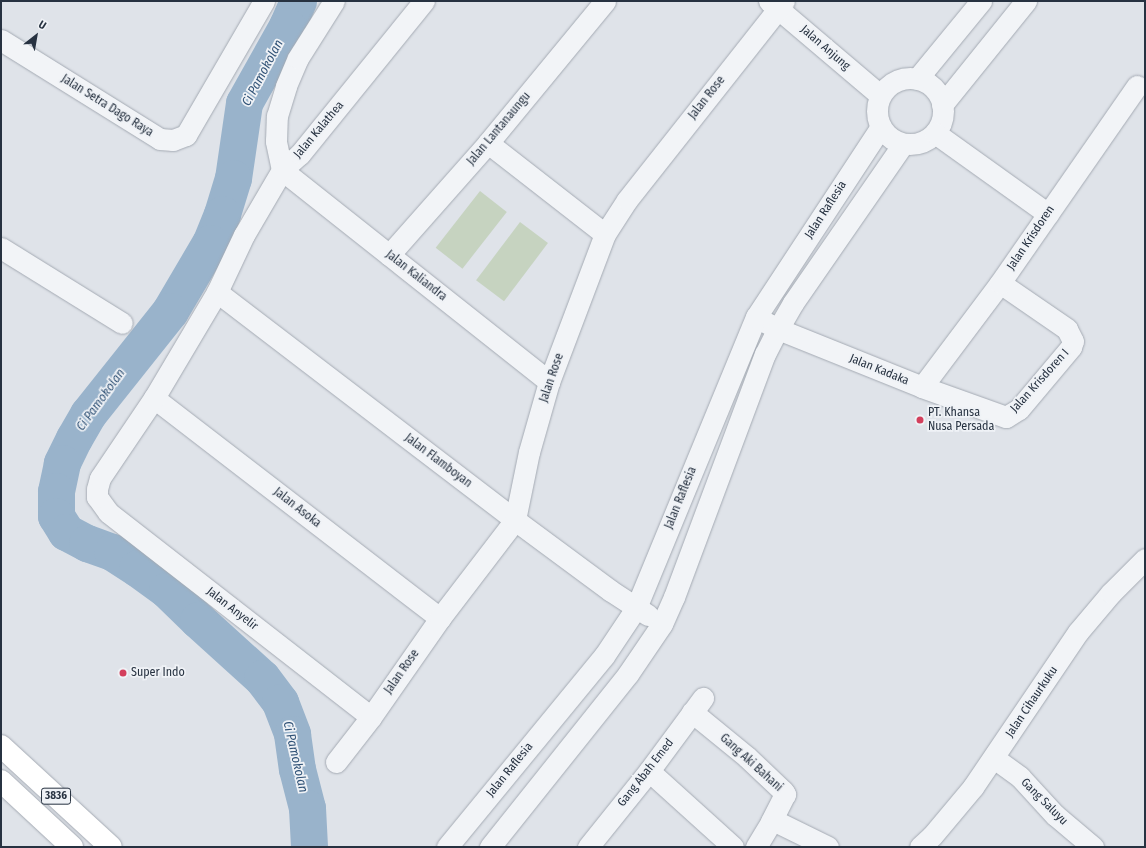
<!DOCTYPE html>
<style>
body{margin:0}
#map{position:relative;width:1146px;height:848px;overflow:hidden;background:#dfe3e9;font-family:"Fira Sans Condensed",sans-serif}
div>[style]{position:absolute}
.green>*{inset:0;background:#c6d3c0;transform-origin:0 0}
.river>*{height:37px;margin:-18.5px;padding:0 18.5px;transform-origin:18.5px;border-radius:18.5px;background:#99b3cb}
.roads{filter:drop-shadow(0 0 1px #a4aab3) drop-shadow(0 0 1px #a4aab3)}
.street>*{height:21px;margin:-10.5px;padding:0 10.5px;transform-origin:10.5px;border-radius:10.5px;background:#f2f4f7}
.street>.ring{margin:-10.5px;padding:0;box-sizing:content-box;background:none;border:21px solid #f2f4f7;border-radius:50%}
.primary>*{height:22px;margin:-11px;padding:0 11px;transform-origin:11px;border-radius:11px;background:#fff}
.dots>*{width:11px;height:11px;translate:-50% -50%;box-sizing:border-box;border:2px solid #eff2f6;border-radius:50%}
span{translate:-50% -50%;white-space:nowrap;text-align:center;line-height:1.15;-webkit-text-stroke:3.5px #eff2f6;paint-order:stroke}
.shield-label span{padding:1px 3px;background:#eff2f6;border:1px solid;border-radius:3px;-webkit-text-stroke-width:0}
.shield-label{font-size:11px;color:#273241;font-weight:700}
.street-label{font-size:12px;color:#273241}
.poi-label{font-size:12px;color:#273241}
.left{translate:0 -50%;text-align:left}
.water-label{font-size:13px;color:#305276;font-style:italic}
.frame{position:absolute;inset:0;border:2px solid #273241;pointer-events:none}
.north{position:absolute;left:16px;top:16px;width:40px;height:40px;-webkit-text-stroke:3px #eff2f6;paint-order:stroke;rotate:31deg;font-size:11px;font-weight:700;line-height:16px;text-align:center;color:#273241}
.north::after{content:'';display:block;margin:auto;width:14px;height:18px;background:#273241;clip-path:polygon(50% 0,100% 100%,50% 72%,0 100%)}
</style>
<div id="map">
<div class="green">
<i style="left:480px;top:191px;width:34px;height:72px;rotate:38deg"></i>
<i style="left:520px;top:222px;width:35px;height:73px;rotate:37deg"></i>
</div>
<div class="river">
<i style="left:298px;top:1px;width:27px;rotate:114deg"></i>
<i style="left:287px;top:26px;width:88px;rotate:119.2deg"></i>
<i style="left:244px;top:103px;width:76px;rotate:98.3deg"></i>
<i style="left:233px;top:178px;width:38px;rotate:107deg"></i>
<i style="left:222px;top:214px;width:31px;rotate:112deg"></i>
<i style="left:210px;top:243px;width:79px;rotate:120.5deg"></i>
<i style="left:170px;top:311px;width:132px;rotate:128.5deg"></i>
<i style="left:88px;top:414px;width:28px;rotate:120deg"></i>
<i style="left:74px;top:438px;width:28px;rotate:116deg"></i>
<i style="left:62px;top:463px;width:29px;rotate:102deg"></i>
<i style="left:56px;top:491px;width:25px;rotate:90deg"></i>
<i style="left:56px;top:516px;width:19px;rotate:58deg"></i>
<i style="left:66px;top:532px;width:24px;rotate:28deg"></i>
<i style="left:87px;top:543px;width:27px;rotate:20deg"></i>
<i style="left:112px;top:552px;width:30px;rotate:33deg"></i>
<i style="left:137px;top:568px;width:37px;rotate:36deg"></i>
<i style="left:167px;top:590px;width:43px;rotate:44.1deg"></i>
<i style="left:198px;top:620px;width:86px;rotate:42.2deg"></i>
<i style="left:262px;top:678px;width:30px;rotate:53deg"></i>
<i style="left:280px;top:702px;width:34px;rotate:69deg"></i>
<i style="left:292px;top:734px;width:35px;rotate:82deg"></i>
<i style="left:297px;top:769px;width:40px;rotate:75.6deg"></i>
<i style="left:307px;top:808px;width:39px;rotate:87deg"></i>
</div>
<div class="roads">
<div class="street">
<i style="left:769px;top:1px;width:145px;rotate:40.3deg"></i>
<i style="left:1px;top:40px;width:187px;rotate:31.9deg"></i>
<i style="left:160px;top:139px;width:13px;rotate:4deg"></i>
<i style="left:173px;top:140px;width:14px;rotate:-21deg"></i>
<i style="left:186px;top:135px;width:155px;rotate:-59.8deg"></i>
<i class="ring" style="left:877px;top:78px;width:45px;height:45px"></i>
<i style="left:917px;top:79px;width:101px;rotate:-50.6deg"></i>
<i style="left:942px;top:105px;width:134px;rotate:-51.1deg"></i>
<i style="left:935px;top:133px;width:139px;rotate:35.6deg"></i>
<i style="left:488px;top:143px;width:148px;rotate:37.9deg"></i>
<i style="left:282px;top:170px;width:341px;rotate:38.4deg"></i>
<i style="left:282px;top:170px;width:30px;rotate:-102deg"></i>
<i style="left:276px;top:141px;width:25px;rotate:-88deg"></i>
<i style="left:277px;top:116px;width:31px;rotate:-73deg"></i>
<i style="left:286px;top:86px;width:30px;rotate:-67deg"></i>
<i style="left:298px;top:58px;width:67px;rotate:-57.7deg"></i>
<i style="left:1px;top:248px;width:142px;rotate:31.8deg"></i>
<i style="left:389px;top:255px;width:149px;rotate:-48.5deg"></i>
<i style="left:488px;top:143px;width:184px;rotate:-50.5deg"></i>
<i style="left:217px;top:292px;width:375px;rotate:37.4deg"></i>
<i style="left:515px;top:520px;width:119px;rotate:36.5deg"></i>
<i style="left:611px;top:591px;width:44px;rotate:33deg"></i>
<i style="left:765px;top:322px;width:15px;rotate:28deg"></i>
<i style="left:778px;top:329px;width:155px;rotate:21.9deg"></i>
<i style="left:922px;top:387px;width:89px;rotate:19.7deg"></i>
<i style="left:1006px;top:417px;width:15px;rotate:-32deg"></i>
<i style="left:1019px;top:409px;width:81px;rotate:-50deg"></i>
<i style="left:1071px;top:347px;width:6px;rotate:-72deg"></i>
<i style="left:1073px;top:341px;width:13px;rotate:-117deg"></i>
<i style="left:1067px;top:329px;width:81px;rotate:-145.5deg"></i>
<i style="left:922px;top:387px;width:130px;rotate:-53.1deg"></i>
<i style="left:1000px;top:283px;width:240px;rotate:-55.2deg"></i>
<i style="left:154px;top:398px;width:361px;rotate:37.6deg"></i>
<i style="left:692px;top:712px;width:71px;rotate:39.3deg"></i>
<i style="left:747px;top:757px;width:50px;rotate:43.4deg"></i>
<i style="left:783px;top:791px;width:4px;rotate:56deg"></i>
<i style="left:785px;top:794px;width:31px;rotate:117deg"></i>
<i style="left:371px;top:717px;width:333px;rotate:-142.1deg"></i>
<i style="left:108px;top:512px;width:19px;rotate:-126deg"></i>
<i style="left:97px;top:497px;width:8px;rotate:-90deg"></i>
<i style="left:97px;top:489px;width:11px;rotate:-75deg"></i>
<i style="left:100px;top:478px;width:97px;rotate:-56deg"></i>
<i style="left:154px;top:398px;width:123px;rotate:-59.3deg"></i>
<i style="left:217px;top:292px;width:63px;rotate:-64.7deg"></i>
<i style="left:244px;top:235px;width:75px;rotate:-59.7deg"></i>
<i style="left:282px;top:170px;width:24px;rotate:-42deg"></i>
<i style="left:300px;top:154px;width:197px;rotate:-51deg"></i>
<i style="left:994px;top:758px;width:32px;rotate:36deg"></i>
<i style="left:1020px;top:777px;width:52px;rotate:47.4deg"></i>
<i style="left:1055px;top:815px;width:50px;rotate:40.1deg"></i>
<i style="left:336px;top:762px;width:57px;rotate:-52.1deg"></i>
<i style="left:371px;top:717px;width:121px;rotate:-55.1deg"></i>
<i style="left:440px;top:618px;width:123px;rotate:-52.6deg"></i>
<i style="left:515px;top:520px;width:69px;rotate:-78.4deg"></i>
<i style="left:529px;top:452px;width:73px;rotate:-74.1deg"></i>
<i style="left:549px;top:382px;width:158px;rotate:-69.3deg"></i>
<i style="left:605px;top:234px;width:40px;rotate:-57.1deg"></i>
<i style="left:627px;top:200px;width:253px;rotate:-51.7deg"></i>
<i style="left:649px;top:771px;width:113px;rotate:42.1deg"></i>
<i style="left:447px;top:847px;width:247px;rotate:-50.6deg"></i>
<i style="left:604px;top:656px;width:58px;rotate:-56.3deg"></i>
<i style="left:636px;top:608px;width:315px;rotate:-67.6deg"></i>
<i style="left:756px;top:317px;width:227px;rotate:-56.7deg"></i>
<i style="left:490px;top:847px;width:221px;rotate:-51.4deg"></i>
<i style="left:628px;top:674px;width:60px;rotate:-55.8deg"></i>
<i style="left:662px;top:624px;width:30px;rotate:-66deg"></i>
<i style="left:674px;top:597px;width:259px;rotate:-69.5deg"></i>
<i style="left:765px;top:354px;width:28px;rotate:-63deg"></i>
<i style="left:778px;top:329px;width:30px;rotate:-60deg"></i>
<i style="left:793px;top:303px;width:193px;rotate:-55.3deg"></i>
<i style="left:588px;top:847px;width:97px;rotate:-51.2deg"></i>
<i style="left:649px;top:771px;width:91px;rotate:-53.5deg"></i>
<i style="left:756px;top:847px;width:29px;rotate:-59deg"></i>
<i style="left:771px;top:822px;width:4px;rotate:-14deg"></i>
<i style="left:775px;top:821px;width:59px;rotate:26.1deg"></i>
<i style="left:920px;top:847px;width:16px;rotate:-43deg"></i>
<i style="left:932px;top:836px;width:64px;rotate:-50.1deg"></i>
<i style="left:973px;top:787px;width:187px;rotate:-55.9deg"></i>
<i style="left:1078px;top:632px;width:51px;rotate:-49.8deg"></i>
<i style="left:1111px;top:593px;width:48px;rotate:-45deg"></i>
</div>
<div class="primary">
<i style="left:1px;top:746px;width:149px;rotate:42.6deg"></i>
<i style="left:1px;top:781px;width:97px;rotate:42.9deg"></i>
</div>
</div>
<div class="dots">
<i style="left:920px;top:420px;background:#d33f5c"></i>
<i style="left:123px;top:673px;background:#d33f5c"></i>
</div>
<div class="shield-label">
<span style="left:56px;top:796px">3836</span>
</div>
<div class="street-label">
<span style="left:825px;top:48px;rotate:41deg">Jalan Anjung</span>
<span style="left:707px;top:98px;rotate:-52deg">Jalan Rose</span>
<span style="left:107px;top:106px;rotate:32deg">Jalan Setra Dago Raya</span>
<span style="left:499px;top:129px;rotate:-50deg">Jalan Lantanaungu</span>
<span style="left:319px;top:130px;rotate:-50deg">Jalan Kalathea</span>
<span style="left:826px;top:210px;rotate:-57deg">Jalan Raflesia</span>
<span style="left:1031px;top:238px;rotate:-56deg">Jalan Krisdoren</span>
<span style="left:416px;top:276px;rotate:38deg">Jalan Kaliandra</span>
<span style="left:879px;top:370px;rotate:22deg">Jalan Kadaka</span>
<span style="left:552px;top:378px;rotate:-71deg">Jalan Rose</span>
<span style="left:1040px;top:381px;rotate:-48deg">Jalan Krisdoren I</span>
<span style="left:438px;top:461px;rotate:37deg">Jalan Flamboyan</span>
<span style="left:681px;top:498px;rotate:-68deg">Jalan Raflesia</span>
<span style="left:297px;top:508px;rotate:38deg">Jalan Asoka</span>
<span style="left:232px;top:609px;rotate:38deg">Jalan Anyelir</span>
<span style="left:402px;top:672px;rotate:-55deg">Jalan Rose</span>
<span style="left:1032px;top:702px;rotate:-56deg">Jalan Cihaurkuku</span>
<span style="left:751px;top:763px;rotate:42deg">Gang Aki Bahani</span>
<span style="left:510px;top:770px;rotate:-51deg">Jalan Raflesia</span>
<span style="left:646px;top:773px;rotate:-52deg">Gang Abah Emed</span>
<span style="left:1044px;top:802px;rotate:45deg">Gang Saluyu</span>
</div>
<div class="poi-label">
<span class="left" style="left:928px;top:420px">PT. Khansa<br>Nusa Persada</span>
<span class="left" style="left:131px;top:673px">Super Indo</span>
</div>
<div class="water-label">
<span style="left:263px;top:73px;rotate:-62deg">Ci Pamokolan</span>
<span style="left:101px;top:400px;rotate:-54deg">Ci Pamokolan</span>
<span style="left:295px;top:757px;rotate:77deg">Ci Pamokolan</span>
</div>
<div class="frame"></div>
<div class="north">U</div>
</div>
